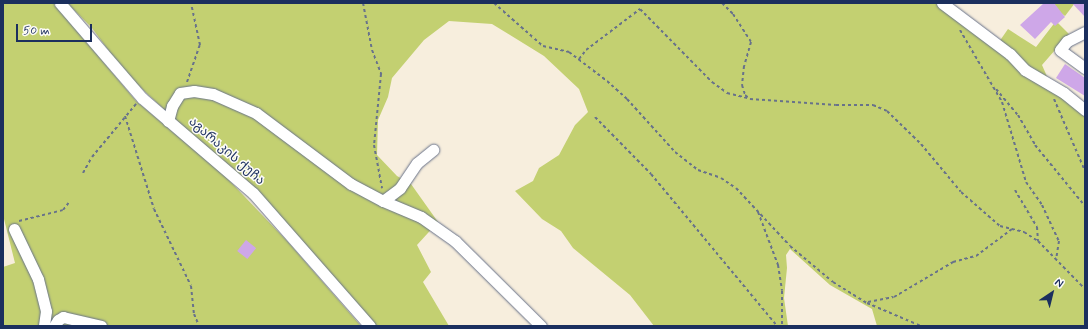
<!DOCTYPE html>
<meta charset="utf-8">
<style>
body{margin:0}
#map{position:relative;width:1088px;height:329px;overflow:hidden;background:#f7eedd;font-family:Mynerve,"Noto Sans Georgian",sans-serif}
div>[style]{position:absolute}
.green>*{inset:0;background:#c3d071}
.building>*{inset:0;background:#cea7e8;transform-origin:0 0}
.path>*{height:2px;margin-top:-1px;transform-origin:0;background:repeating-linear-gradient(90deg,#68728a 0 3px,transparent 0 6px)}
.roads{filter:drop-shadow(0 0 1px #68728a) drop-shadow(0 0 1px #68728a)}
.minor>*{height:11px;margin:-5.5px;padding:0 5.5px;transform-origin:5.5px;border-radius:5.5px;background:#fff}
span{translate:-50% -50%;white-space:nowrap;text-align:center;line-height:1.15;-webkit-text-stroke:3px #fdfcf7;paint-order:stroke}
.street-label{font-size:13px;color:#1b2f5e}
.frame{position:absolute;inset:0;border:4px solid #1b2f5e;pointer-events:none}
.north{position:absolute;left:1032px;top:273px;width:40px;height:40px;-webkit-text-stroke:3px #fdfcf7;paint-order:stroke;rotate:35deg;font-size:11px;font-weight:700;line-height:16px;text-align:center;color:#1b2f5e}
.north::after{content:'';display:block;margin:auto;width:14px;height:18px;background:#1b2f5e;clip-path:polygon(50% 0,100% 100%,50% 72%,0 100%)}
.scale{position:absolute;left:16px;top:24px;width:76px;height:18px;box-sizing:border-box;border:2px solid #1b2f5e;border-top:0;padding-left:5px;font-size:12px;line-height:14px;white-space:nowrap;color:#1b2f5e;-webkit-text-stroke:3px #fdfcf7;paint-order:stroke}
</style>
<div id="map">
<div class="green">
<i style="clip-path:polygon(3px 3px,54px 3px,136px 101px,224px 175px,288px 242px,361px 326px,3px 326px,3px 267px,15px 263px,3px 215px)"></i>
<i style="clip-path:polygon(67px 3px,936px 3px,998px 46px,1085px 113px,1085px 326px,877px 326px,872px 309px,830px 285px,790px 249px,786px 255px,787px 268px,784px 298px,788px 326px,654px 326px,630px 295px,573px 248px,561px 231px,542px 219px,515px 191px,533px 181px,539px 168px,559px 155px,575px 125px,588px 112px,579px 89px,544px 56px,492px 24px,449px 21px,424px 40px,392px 78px,388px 97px,378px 120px,377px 155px,397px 176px,411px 184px,438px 222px,417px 245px,431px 272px,423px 282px,449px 326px,376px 326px,184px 128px,125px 73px,92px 28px)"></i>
<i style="clip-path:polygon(1048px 3px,1075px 3px,1065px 16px)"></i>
<i style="clip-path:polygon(1056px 21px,1069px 34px,1042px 65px,1049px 81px,1042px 80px,999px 42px,1008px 29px,1036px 47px)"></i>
</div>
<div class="building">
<i style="clip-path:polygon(1044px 3px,1054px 3px,1065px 17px,1055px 26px,1051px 22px,1035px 39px,1020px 25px)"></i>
<i style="clip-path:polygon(1072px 3px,1085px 3px,1085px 17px)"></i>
<i style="clip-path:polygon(1065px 64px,1085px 78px,1085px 96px,1056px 78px)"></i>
<i style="left:246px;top:240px;width:13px;height:14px;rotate:39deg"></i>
</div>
<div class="path">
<i style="left:363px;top:3px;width:48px;rotate:79.2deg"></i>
<i style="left:372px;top:50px;width:26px;rotate:69deg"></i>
<i style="left:381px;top:74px;width:71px;rotate:95.6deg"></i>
<i style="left:374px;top:145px;width:44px;rotate:79.5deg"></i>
<i style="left:494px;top:3px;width:65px;rotate:41.3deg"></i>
<i style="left:543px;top:46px;width:27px;rotate:13deg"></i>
<i style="left:569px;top:52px;width:48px;rotate:37.3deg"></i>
<i style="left:607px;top:81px;width:27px;rotate:42deg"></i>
<i style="left:627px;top:99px;width:72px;rotate:47.8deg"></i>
<i style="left:675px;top:152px;width:29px;rotate:38deg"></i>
<i style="left:698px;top:170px;width:24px;rotate:19deg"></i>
<i style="left:721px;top:178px;width:18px;rotate:34deg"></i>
<i style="left:736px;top:188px;width:79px;rotate:47deg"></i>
<i style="left:790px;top:246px;width:56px;rotate:39.9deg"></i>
<i style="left:833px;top:282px;width:40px;rotate:32deg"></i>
<i style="left:867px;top:303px;width:59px;rotate:23.1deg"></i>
<i style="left:722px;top:3px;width:16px;rotate:45deg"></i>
<i style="left:733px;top:14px;width:33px;rotate:57deg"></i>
<i style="left:751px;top:42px;width:25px;rotate:106deg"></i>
<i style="left:744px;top:66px;width:19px;rotate:96deg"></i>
<i style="left:742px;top:85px;width:10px;rotate:73deg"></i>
<i style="left:745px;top:95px;width:6px;rotate:39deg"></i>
<i style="left:750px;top:99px;width:86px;rotate:4deg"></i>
<i style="left:836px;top:105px;width:37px"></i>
<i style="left:873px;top:105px;width:15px;rotate:23deg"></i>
<i style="left:887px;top:111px;width:47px;rotate:44.1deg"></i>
<i style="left:921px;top:144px;width:62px;rotate:50.2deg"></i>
<i style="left:961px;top:192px;width:52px;rotate:41.1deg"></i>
<i style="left:1000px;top:226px;width:25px;rotate:14deg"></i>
<i style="left:1024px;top:232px;width:17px;rotate:33deg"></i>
<i style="left:1038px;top:241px;width:67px;rotate:45.6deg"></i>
<i style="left:960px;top:30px;width:83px;rotate:59.7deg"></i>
<i style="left:1002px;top:102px;width:84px;rotate:73.3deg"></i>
<i style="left:1026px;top:182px;width:28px;rotate:55deg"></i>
<i style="left:1042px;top:205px;width:40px;rotate:65deg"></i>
<i style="left:1059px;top:241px;width:18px;rotate:99deg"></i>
<i style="left:579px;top:59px;width:11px;rotate:-52deg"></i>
<i style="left:586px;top:50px;width:68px;rotate:-37.2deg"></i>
<i style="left:640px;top:9px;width:103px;rotate:45.4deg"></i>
<i style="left:712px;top:82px;width:19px;rotate:36deg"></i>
<i style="left:727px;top:93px;width:21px;rotate:14deg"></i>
<i style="left:187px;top:82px;width:39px;rotate:-71deg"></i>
<i style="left:200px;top:45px;width:43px;rotate:-102.1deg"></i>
<i style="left:996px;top:89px;width:34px;rotate:50deg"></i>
<i style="left:1018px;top:115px;width:34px;rotate:60deg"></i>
<i style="left:1035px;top:145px;width:79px;rotate:50.7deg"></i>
<i style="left:1054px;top:99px;width:78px;rotate:66.7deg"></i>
<i style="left:125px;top:116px;width:97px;rotate:72.7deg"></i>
<i style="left:154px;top:209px;width:85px;rotate:64.3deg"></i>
<i style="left:191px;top:286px;width:28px;rotate:84deg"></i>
<i style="left:194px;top:314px;width:13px;rotate:67deg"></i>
<i style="left:595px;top:117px;width:80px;rotate:45.5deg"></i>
<i style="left:651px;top:174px;width:197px;rotate:50.3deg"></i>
<i style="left:83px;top:173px;width:18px;rotate:-61deg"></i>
<i style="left:92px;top:157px;width:69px;rotate:-50.3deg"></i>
<i style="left:1015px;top:190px;width:43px;rotate:59.3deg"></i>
<i style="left:1037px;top:227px;width:14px;rotate:86deg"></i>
<i style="left:758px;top:212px;width:57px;rotate:69.3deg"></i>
<i style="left:778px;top:265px;width:26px;rotate:81deg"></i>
<i style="left:782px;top:291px;width:35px;rotate:90deg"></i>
<i style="left:19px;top:221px;width:45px;rotate:-14deg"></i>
<i style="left:63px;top:210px;width:11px;rotate:-52deg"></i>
<i style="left:868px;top:302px;width:26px;rotate:-11deg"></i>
<i style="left:894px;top:297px;width:69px;rotate:-30.7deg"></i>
<i style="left:953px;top:262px;width:24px;rotate:-15deg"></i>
<i style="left:976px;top:256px;width:45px;rotate:-36.9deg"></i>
</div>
<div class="roads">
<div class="minor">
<i style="left:60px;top:3px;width:125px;rotate:49.2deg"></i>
<i style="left:142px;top:98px;width:146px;rotate:40.6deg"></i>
<i style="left:253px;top:193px;width:177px;rotate:48.7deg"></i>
<i style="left:942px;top:3px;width:85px;rotate:36.9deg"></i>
<i style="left:1010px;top:54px;width:22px;rotate:47deg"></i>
<i style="left:1025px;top:70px;width:45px;rotate:30.5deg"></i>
<i style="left:1064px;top:93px;width:27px;rotate:39deg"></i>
<i style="left:1085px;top:32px;width:20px;rotate:153deg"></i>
<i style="left:1067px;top:41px;width:11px;rotate:128deg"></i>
<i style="left:1060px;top:50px;width:31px;rotate:36deg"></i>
<i style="left:168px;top:121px;width:16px;rotate:-75deg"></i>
<i style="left:172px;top:106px;width:15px;rotate:-58deg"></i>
<i style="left:180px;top:93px;width:14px;rotate:-8deg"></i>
<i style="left:194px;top:91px;width:19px;rotate:9deg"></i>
<i style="left:213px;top:94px;width:47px;rotate:23.8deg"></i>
<i style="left:256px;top:113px;width:119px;rotate:36.8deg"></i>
<i style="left:351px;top:184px;width:36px;rotate:28deg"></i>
<i style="left:383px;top:201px;width:21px;rotate:-37deg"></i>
<i style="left:400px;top:188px;width:30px;rotate:-56deg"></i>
<i style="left:417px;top:163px;width:21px;rotate:-39deg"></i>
<i style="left:383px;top:201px;width:41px;rotate:22.8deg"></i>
<i style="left:421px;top:217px;width:42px;rotate:35.2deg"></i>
<i style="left:455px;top:241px;width:121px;rotate:44.7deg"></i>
<i style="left:14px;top:229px;width:55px;rotate:64.4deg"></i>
<i style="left:38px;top:279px;width:33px;rotate:76deg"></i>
<i style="left:46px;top:311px;width:15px;rotate:98deg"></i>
<i style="left:54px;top:326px;width:7px;rotate:-56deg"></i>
<i style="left:58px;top:320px;width:6px;rotate:-31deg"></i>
<i style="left:63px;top:317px;width:39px;rotate:13deg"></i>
</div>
</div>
<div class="street-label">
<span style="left:226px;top:152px;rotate:41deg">აგარაკის ქუჩა</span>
</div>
<div class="frame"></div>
<div class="north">N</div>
<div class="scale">50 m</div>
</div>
